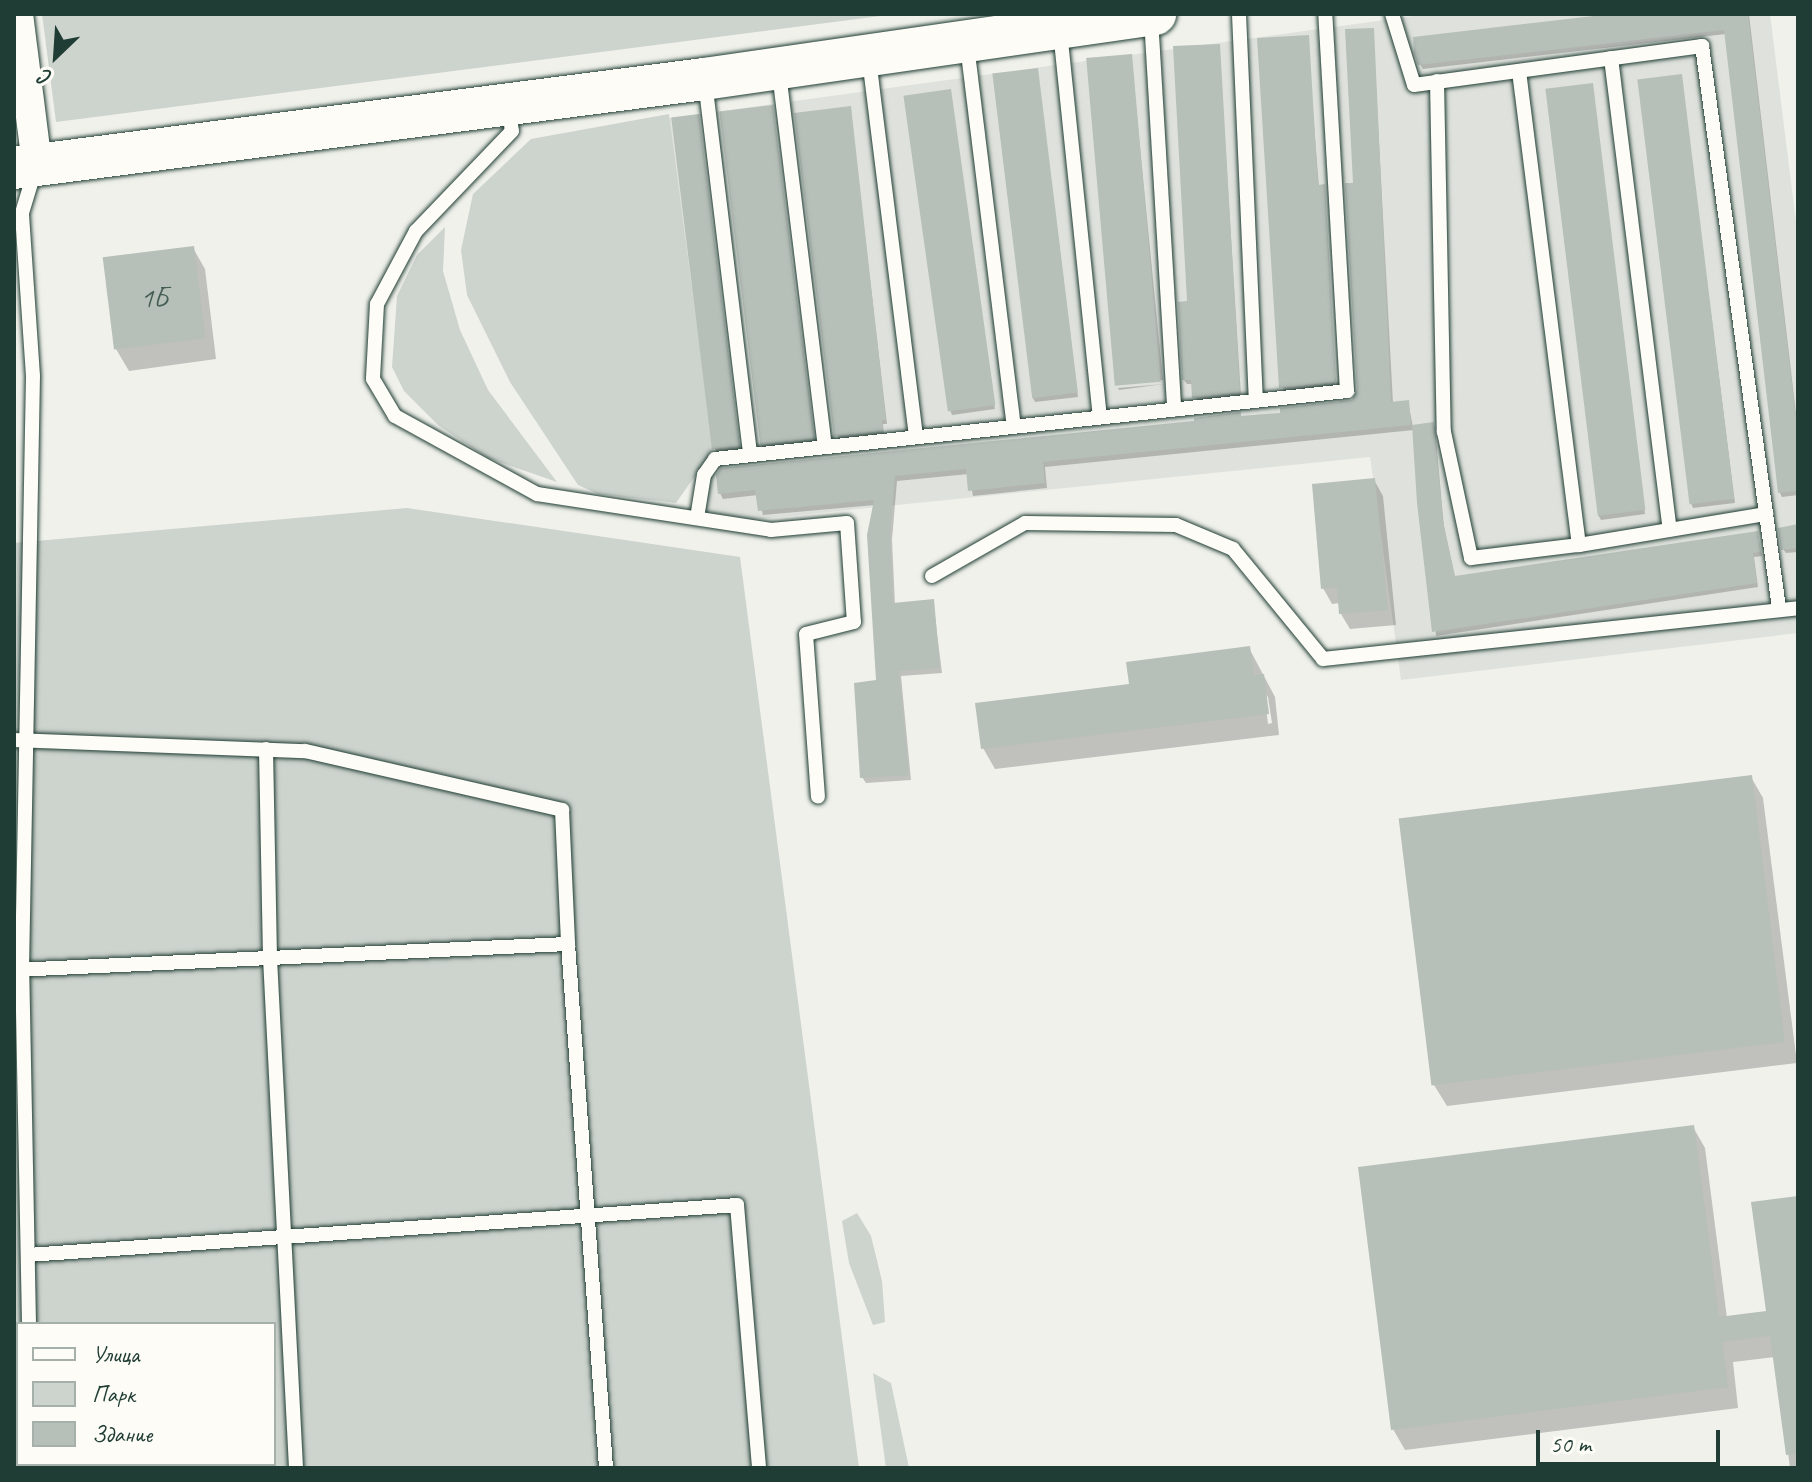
<!DOCTYPE html>
<meta charset="utf-8">
<style>
body{margin:0}
#map{position:relative;width:1812px;height:1482px;overflow:hidden;background:#f0f1eb;font-family:Caveat,sans-serif}
div>[style]{position:absolute}
.built>*{inset:0;background:#dfe2dc}
.green>*{inset:0;background:#cdd3cd}
.shadow>*{inset:0;background:#0003}
.building>*{inset:0;background:#b6bfb8;transform-origin:0 0}
.roads{filter:drop-shadow(0 0 2px #1f3d34) drop-shadow(0 0 2px #1f3d34)}
.service>*{height:14px;margin:-7px;padding:0 7px;transform-origin:7px;border-radius:7px;background:#fdfcf7}
.minor>*{height:30px;margin:-15px;padding:0 15px;transform-origin:15px;border-radius:15px;background:#fdfcf7}
.secondary>*{height:42px;margin:-21px;padding:0 21px;transform-origin:21px;border-radius:21px;background:#fdfcf7}
span{translate:-50% -50%;white-space:nowrap;text-align:center;line-height:1.15;-webkit-text-stroke:6px #fdfcf7;paint-order:stroke}
.number-label{font-size:28px;color:#455e55}
.number-label span{-webkit-text-stroke-width:0}
.frame{position:absolute;inset:0;border:16px solid #1f3d34;pointer-events:none}
.legend{position:absolute;left:16px;top:1322px;width:260px;height:144px;box-sizing:border-box;background:#fdfcf7;border:2px solid #a4b0a9;margin:0;padding:10px 14px;list-style:none;font-size:24px;color:#1f3d34}
.legend li{display:flex;align-items:center;gap:16px;height:40px}
.legend b{width:40px;border:2px solid #a4b0a9}
.north{position:absolute;left:16px;top:16px;width:80px;height:80px;-webkit-text-stroke:6px #fdfcf7;paint-order:stroke;rotate:205deg;font-size:22px;font-weight:700;line-height:32px;text-align:center;color:#1f3d34}
.north::after{content:'';display:block;margin:auto;width:28px;height:36px;background:#1f3d34;clip-path:polygon(50% 0,100% 100%,50% 72%,0 100%)}
.scale{position:absolute;left:1536px;top:1430px;width:184px;height:36px;box-sizing:border-box;border:4px solid #1f3d34;border-top:0;padding-left:10px;font-size:24px;line-height:28px;white-space:nowrap;color:#1f3d34;-webkit-text-stroke:6px #fdfcf7;paint-order:stroke}
</style>
<div id="map">
<div class="built">
<i style="clip-path:polygon(1428px 14px,1770px 14px,1798px 238px,1798px 633px,1401px 680px,1370px 457px,700px 525px,649px 121px)"></i>
</div>
<div class="green">
<i style="clip-path:polygon(42px 14px,896px 14px,56px 122px)"></i>
<i style="clip-path:polygon(669px 114px,713px 450px,676px 503px,598px 494px,578px 485px,510px 382px,467px 295px,461px 250px,473px 194px,531px 139px)"></i>
<i style="clip-path:polygon(445px 227px,443px 271px,460px 330px,488px 390px,557px 482px,488px 458px,439px 426px,404px 391px,392px 367px,397px 296px,417px 255px)"></i>
<i style="clip-path:polygon(evenodd,407px 508px,740px 557px,859px 1468px,14px 1468px,14px 543px,407px 508px,18px 1324px,274px 1324px,274px 1464px,18px 1464px,18px 1324px)"></i>
<i style="clip-path:polygon(857px 1213px,871px 1236px,882px 1281px,885px 1322px,873px 1325px,849px 1263px,842px 1221px)"></i>
<i style="clip-path:polygon(873px 1373px,891px 1383px,909px 1468px,886px 1468px)"></i>
</div>
<div class="shadow">
<i style="clip-path:polygon(1628px 14px,1749px 14px,1798px 430px,1798px 495px,1782px 497px,1780px 493px,1726px 34px,1423px 69px,1420px 64px)"></i>
<i style="clip-path:polygon(1373px 30px,1393px 403px,1408px 402px,1413px 427px,1433px 424px,1435px 428px,1444px 527px,1455px 578px,1757px 533px,1762px 556px,1754px 557px,1758px 587px,1436px 636px,1414px 430px,1045px 467px,1047px 488px,973px 496px,969px 474px,897px 481px,892px 540px,895px 605px,933px 601px,942px 673px,901px 676px,911px 780px,866px 783px,862px 777px,878px 682px,875px 505px,763px 515px,758px 495px,723px 499px,720px 493px,1282px 414px,1355px 400px,1359px 391px,1355px 185px)"></i>
<i style="clip-path:polygon(1307px 37px,1319px 187px,1323px 188px,1335px 386px,1283px 392px)"></i>
<i style="clip-path:polygon(1219px 46px,1241px 396px,1197px 401px,1194px 384px,1187px 384px,1184px 380px,1189px 303px)"></i>
<i style="clip-path:polygon(1131px 56px,1163px 380px,1117px 384px)"></i>
<i style="clip-path:polygon(1037px 70px,1078px 397px,1035px 402px,1033px 398px)"></i>
<i style="clip-path:polygon(1681px 76px,1735px 503px,1693px 508px,1691px 503px)"></i>
<i style="clip-path:polygon(1592px 85px,1645px 514px,1601px 520px,1598px 515px)"></i>
<i style="clip-path:polygon(950px 92px,995px 409px,952px 415px,950px 410px)"></i>
<i style="clip-path:polygon(772px 107px,815px 442px,763px 448px,761px 444px)"></i>
<i style="clip-path:polygon(850px 108px,887px 424px,883px 424px,884px 435px,838px 440px)"></i>
<i style="clip-path:polygon(698px 116px,740px 450px,717px 453px,715px 449px)"></i>
<i style="clip-path:polygon(193px 248px,205px 269px,216px 359px,129px 371px,116px 349px)"></i>
<i style="clip-path:polygon(1164px 384px,1119px 390px,1118px 388px)"></i>
<i style="clip-path:polygon(1374px 480px,1383px 496px,1396px 625px,1350px 629px,1341px 614px,1340px 603px,1332px 604px,1323px 588px)"></i>
<i style="clip-path:polygon(1798px 527px,1798px 552px,1786px 553px,1783px 549px)"></i>
<i style="clip-path:polygon(evenodd,1249px 648px,1275px 697px,1279px 735px,995px 769px,983px 748px,1131px 685px,1249px 648px,1264px 692px,1268px 697px,1272px 723px,1268px 724px,1264px 692px)"></i>
<i style="clip-path:polygon(1751px 777px,1763px 798px,1797px 1063px,1447px 1106px,1434px 1085px)"></i>
<i style="clip-path:polygon(1693px 1127px,1705px 1148px,1727px 1318px,1768px 1313px,1798px 1198px,1798px 1468px,1790px 1468px,1775px 1357px,1733px 1362px,1738px 1408px,1405px 1450px,1393px 1429px)"></i>
<i style="clip-path:polygon(1562px 1465px,1564px 1468px,1538px 1468px)"></i>
</div>
<div class="building">
<i style="clip-path:polygon(1611px 14px,1748px 14px,1798px 435px,1798px 491px,1778px 493px,1724px 30px,1418px 65px,1414px 53px,1413px 37px)"></i>
<i style="clip-path:polygon(1374px 28px,1391px 402px,1409px 400px,1411px 425px,1043px 462px,1045px 483px,968px 491px,966px 469px,895px 476px,890px 533px,893px 603px,934px 599px,940px 668px,899px 671px,909px 775px,860px 778px,854px 683px,876px 680px,867px 535px,874px 500px,758px 511px,755px 490px,718px 494px,716px 475px,721px 468px,1194px 421px,1194px 418px,1241px 412px,1241px 416px,1280px 413px,1280px 408px,1352px 400px,1357px 390px,1345px 183px,1353px 183px,1345px 29px)"></i>
<i style="clip-path:polygon(1309px 35px,1318px 185px,1325px 184px,1336px 382px,1279px 388px,1257px 38px)"></i>
<i style="clip-path:polygon(1220px 44px,1240px 392px,1192px 398px,1191px 380px,1182px 380px,1178px 302px,1187px 301px,1173px 46px)"></i>
<i style="left:1132px;top:54px;width:329px;height:46px;rotate:85deg"></i>
<i style="left:1038px;top:68px;width:327px;height:46px;rotate:83deg"></i>
<i style="left:1682px;top:74px;width:428px;height:45px;rotate:83deg"></i>
<i style="left:1593px;top:83px;width:430px;height:48px;rotate:83deg"></i>
<i style="left:951px;top:89px;width:319px;height:48px;rotate:82deg"></i>
<i style="left:773px;top:105px;width:336px;height:54px;rotate:83deg"></i>
<i style="clip-path:polygon(851px 106px,886px 420px,882px 420px,883px 431px,834px 436px,794px 113px)"></i>
<i style="left:699px;top:114px;width:334px;height:28px;rotate:83deg"></i>
<i style="left:194px;top:246px;width:93px;height:92px;rotate:83deg"></i>
<i style="clip-path:polygon(1434px 422px,1443px 521px,1455px 576px,1758px 531px,1761px 552px,1753px 553px,1757px 583px,1432px 632px,1417px 503px,1412px 425px)"></i>
<i style="clip-path:polygon(1375px 478px,1388px 610px,1339px 614px,1337px 587px,1321px 589px,1312px 484px)"></i>
<i style="clip-path:polygon(1798px 524px,1798px 548px,1781px 550px,1778px 528px)"></i>
<i style="clip-path:polygon(1250px 646px,1254px 675px,1264px 674px,1269px 714px,981px 749px,975px 703px,1129px 684px,1126px 662px)"></i>
<i style="left:1752px;top:775px;width:269px;height:356px;rotate:83deg"></i>
<i style="clip-path:polygon(1694px 1125px,1719px 1317px,1766px 1311px,1751px 1202px,1798px 1196px,1798px 1454px,1786px 1455px,1770px 1336px,1722px 1342px,1728px 1387px,1391px 1430px,1358px 1167px)"></i>
</div>
<div class="roads">
<div class="service">
<i style="left:1239px;top:14px;width:386px;rotate:87.5deg"></i>
<i style="left:1392px;top:14px;width:74px;rotate:72.8deg"></i>
<i style="left:1414px;top:85px;width:291px;rotate:-7.7deg"></i>
<i style="left:1702px;top:46px;width:567px;rotate:82.2deg"></i>
<i style="left:1151px;top:18px;width:392px;rotate:86.6deg"></i>
<i style="left:1060px;top:31px;width:388px;rotate:84.1deg"></i>
<i style="left:967px;top:45px;width:384px;rotate:83deg"></i>
<i style="left:1611px;top:58px;width:475px;rotate:82.9deg"></i>
<i style="left:869px;top:59px;width:380px;rotate:82.9deg"></i>
<i style="left:1519px;top:71px;width:478px;rotate:82.8deg"></i>
<i style="left:779px;top:73px;width:376px;rotate:83deg"></i>
<i style="left:705px;top:81px;width:376px;rotate:83.1deg"></i>
<i style="left:1437px;top:81px;width:351px;rotate:88.9deg"></i>
<i style="left:1444px;top:432px;width:129px;rotate:77.9deg"></i>
<i style="left:1471px;top:558px;width:109px;rotate:-6.9deg"></i>
<i style="left:1579px;top:545px;width:190px;rotate:-9.4deg"></i>
<i style="left:509px;top:108px;width:23px;rotate:83deg"></i>
<i style="left:512px;top:131px;width:139px;rotate:133.8deg"></i>
<i style="left:416px;top:231px;width:83px;rotate:118.1deg"></i>
<i style="left:377px;top:304px;width:75px;rotate:93.1deg"></i>
<i style="left:373px;top:379px;width:43px;rotate:59.3deg"></i>
<i style="left:395px;top:416px;width:162px;rotate:28.8deg"></i>
<i style="left:537px;top:494px;width:237px;rotate:8.7deg"></i>
<i style="left:771px;top:530px;width:76px;rotate:-5.3deg"></i>
<i style="left:847px;top:523px;width:99px;rotate:86deg"></i>
<i style="left:854px;top:622px;width:49px;rotate:166deg"></i>
<i style="left:806px;top:634px;width:163px;rotate:85.8deg"></i>
<i style="left:697px;top:518px;width:44px;rotate:-80.8deg"></i>
<i style="left:704px;top:475px;width:19px;rotate:-55deg"></i>
<i style="left:715px;top:459px;width:636px;rotate:-6.14deg"></i>
<i style="left:1347px;top:391px;width:378px;rotate:-93.3deg"></i>
<i style="left:932px;top:576px;width:107px;rotate:-29.7deg"></i>
<i style="left:1025px;top:523px;width:151px;rotate:0.8deg"></i>
<i style="left:1176px;top:525px;width:62px;rotate:22.8deg"></i>
<i style="left:1233px;top:549px;width:142px;rotate:50.7deg"></i>
<i style="left:1323px;top:659px;width:478px;rotate:-6.1deg"></i>
<i style="left:14px;top:740px;width:291px;rotate:2.2deg"></i>
<i style="left:305px;top:751px;width:264px;rotate:12.9deg"></i>
<i style="left:562px;top:810px;width:134px;rotate:87.4deg"></i>
<i style="left:266px;top:749px;width:209px;rotate:88.9deg"></i>
<i style="left:270px;top:958px;width:511px;rotate:87.08deg"></i>
<i style="left:14px;top:970px;width:555px;rotate:-2.69deg"></i>
<i style="left:568px;top:944px;width:525px;rotate:85.85deg"></i>
<i style="left:28px;top:1255px;width:711px;rotate:-4.03deg"></i>
<i style="left:737px;top:1205px;width:264px;rotate:85.2deg"></i>
<i style="left:29px;top:1324px;width:354px;rotate:-91.1deg"></i>
<i style="left:22px;top:970px;width:594px;rotate:-88.94deg"></i>
<i style="left:33px;top:376px;width:163px;rotate:-93.9deg"></i>
<i style="left:22px;top:213px;width:45px;rotate:-73.2deg"></i>
<i style="left:32px;top:1464px;width:4px;rotate:90deg"></i>
</div>
<div class="minor">
<i style="left:18px;top:14px;width:152px;rotate:82.8deg"></i>
</div>
<div class="secondary">
<i style="left:14px;top:168px;width:696px;rotate:-7.35deg"></i>
<i style="left:704px;top:79px;width:456px;rotate:-8.2deg"></i>
</div>
</div>
<div class="number-label">
<span style="left:154px;top:298px">1Б</span>
</div>
<div class="frame"></div>
<ul class="legend">
<li><b style="height:10px;background:#fdfcf7"></b>Улица</li>
<li><b style="height:22px;background:#cdd3cd"></b>Парк</li>
<li><b style="height:22px;background:#b6bfb8"></b>Здание</li>
</ul>
<div class="north">С</div>
<div class="scale">50 m</div>
</div>
